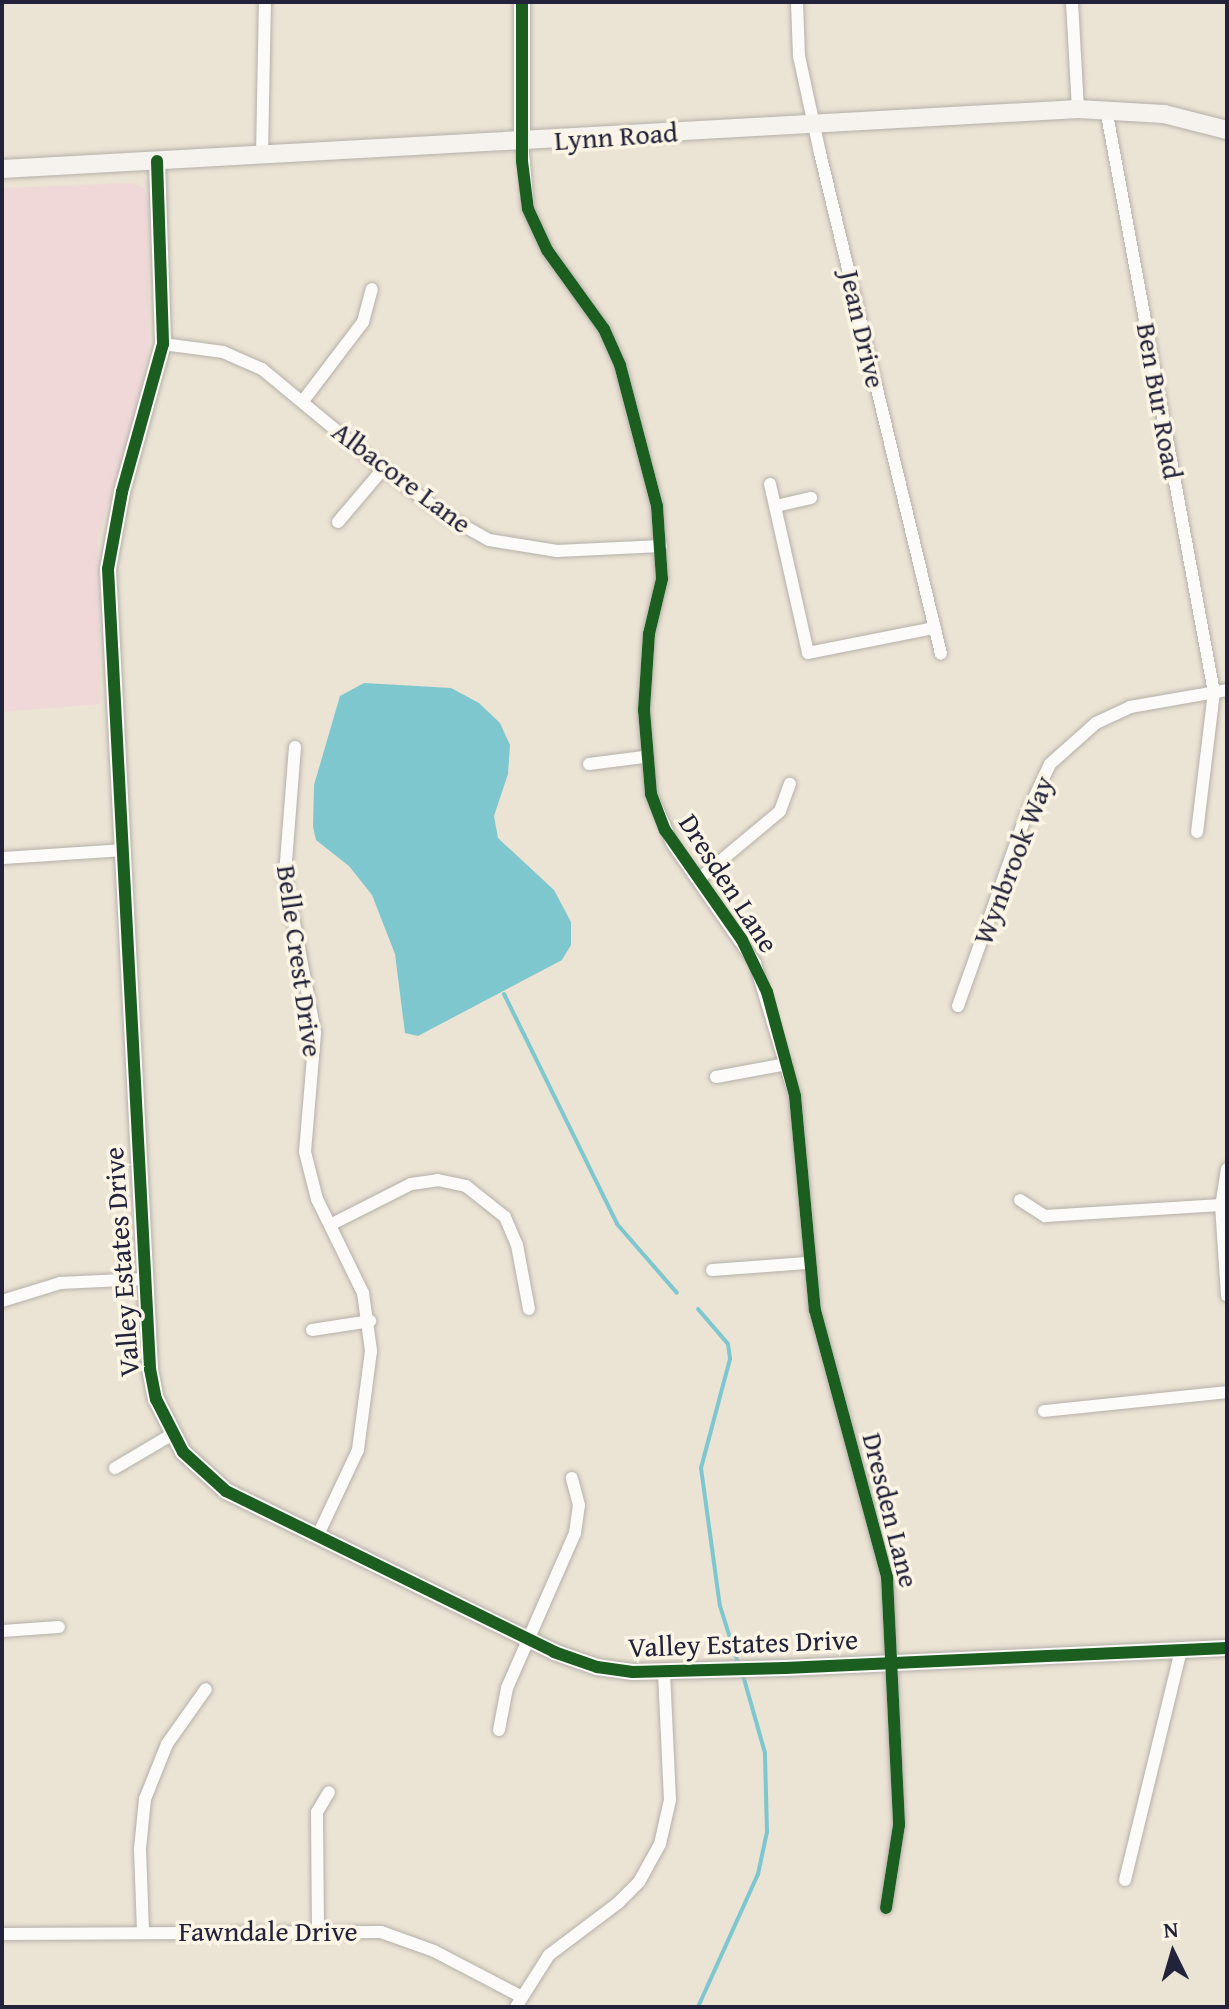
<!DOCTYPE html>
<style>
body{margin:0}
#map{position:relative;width:1229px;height:2009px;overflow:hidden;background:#ebe3d4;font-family:"Gentium Book Plus",serif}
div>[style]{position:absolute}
.built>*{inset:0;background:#f0d8d9}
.water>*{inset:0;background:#7fc7cf}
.stream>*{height:4px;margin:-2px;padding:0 2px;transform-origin:2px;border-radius:2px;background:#7fc7cf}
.roads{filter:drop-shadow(0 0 2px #b5b0a9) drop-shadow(0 0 2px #b5b0a9)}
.minor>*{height:12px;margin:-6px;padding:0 6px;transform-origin:6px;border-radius:6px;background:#fcfbf9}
.tertiary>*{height:16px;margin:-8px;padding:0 8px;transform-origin:8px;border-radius:8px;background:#fcfbf9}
.secondary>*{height:18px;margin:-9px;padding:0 9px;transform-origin:9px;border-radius:9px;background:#f6f2ee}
.cycleway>*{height:12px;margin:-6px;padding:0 6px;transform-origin:6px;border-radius:6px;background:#1b5e20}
span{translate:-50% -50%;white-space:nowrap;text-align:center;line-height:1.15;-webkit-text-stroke:7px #fcf5e5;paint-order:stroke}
.street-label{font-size:28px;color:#22223b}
.frame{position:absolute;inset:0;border:4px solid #22223b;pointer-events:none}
.north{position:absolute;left:1133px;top:1913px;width:80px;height:80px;-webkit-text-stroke:6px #fcf5e5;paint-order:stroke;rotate:355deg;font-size:22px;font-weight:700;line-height:32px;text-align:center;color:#22223b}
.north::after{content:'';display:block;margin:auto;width:28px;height:36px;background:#22223b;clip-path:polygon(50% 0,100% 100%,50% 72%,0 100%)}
</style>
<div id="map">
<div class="built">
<i style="clip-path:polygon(133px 183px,144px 188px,148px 201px,149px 346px,136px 413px,98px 538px,100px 704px,2px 712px,2px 188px)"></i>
</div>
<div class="water">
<i style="clip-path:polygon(364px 683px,451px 688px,479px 703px,500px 723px,510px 745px,508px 774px,494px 816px,498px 838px,554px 890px,571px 922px,571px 945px,562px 960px,418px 1036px,405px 1033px,395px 954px,372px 895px,349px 866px,316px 840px,313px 827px,314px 785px,340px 696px)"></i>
</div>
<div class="stream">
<i style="left:504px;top:994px;width:256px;rotate:63.8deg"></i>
<i style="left:617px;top:1224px;width:91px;rotate:49deg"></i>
<i style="left:698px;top:1309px;width:46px;rotate:49.4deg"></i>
<i style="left:728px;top:1344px;width:15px;rotate:82deg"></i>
<i style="left:730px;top:1359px;width:113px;rotate:104.9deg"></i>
<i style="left:701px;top:1468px;width:139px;rotate:82.2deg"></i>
<i style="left:720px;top:1606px;width:60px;rotate:72.5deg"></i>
<i style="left:698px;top:2007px;width:146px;rotate:-65.7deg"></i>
<i style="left:758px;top:1874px;width:43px;rotate:-77.9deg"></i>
<i style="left:767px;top:1832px;width:79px;rotate:-91.5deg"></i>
<i style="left:765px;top:1753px;width:81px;rotate:-105.8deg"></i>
</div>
<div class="roads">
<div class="minor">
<i style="left:797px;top:2px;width:54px;rotate:87.9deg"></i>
<i style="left:799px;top:56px;width:99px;rotate:77.8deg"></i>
<i style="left:820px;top:153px;width:515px;rotate:76.42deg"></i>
<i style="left:1072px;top:2px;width:107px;rotate:86.8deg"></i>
<i style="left:1106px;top:109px;width:593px;rotate:79.51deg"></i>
<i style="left:1214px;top:692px;width:141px;rotate:96.9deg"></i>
<i style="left:522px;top:141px;width:68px;rotate:85deg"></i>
<i style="left:528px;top:209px;width:45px;rotate:65.1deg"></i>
<i style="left:547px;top:250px;width:97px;rotate:54.2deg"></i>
<i style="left:604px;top:329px;width:39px;rotate:66deg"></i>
<i style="left:620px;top:365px;width:146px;rotate:75.3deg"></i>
<i style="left:657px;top:506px;width:73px;rotate:86.1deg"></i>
<i style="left:662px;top:579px;width:57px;rotate:103.3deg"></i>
<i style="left:649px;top:634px;width:76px;rotate:93.8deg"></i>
<i style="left:644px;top:710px;width:84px;rotate:85.2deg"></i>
<i style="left:651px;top:794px;width:53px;rotate:66.8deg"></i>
<i style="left:672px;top:843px;width:146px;rotate:55.3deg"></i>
<i style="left:755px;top:963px;width:139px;rotate:73.3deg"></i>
<i style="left:795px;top:1096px;width:215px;rotate:84.7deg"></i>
<i style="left:815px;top:1310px;width:277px;rotate:74.9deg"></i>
<i style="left:887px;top:1577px;width:248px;rotate:87.2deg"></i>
<i style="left:899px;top:1825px;width:84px;rotate:98.9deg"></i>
<i style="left:262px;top:155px;width:153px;rotate:-88.9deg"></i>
<i style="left:163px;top:344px;width:61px;rotate:7.6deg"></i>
<i style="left:223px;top:352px;width:43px;rotate:23.6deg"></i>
<i style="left:262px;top:369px;width:157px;rotate:39.6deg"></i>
<i style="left:383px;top:469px;width:81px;rotate:36.4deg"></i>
<i style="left:448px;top:517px;width:47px;rotate:29.3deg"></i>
<i style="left:489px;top:540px;width:69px;rotate:9.2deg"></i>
<i style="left:557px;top:551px;width:104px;rotate:-2.8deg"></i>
<i style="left:303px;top:401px;width:99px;rotate:-52.8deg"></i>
<i style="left:363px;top:322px;width:34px;rotate:-75deg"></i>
<i style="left:770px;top:484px;width:173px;rotate:77.3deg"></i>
<i style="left:808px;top:653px;width:128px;rotate:-11.2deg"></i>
<i style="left:776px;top:506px;width:36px;rotate:-13deg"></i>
<i style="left:338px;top:522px;width:70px;rotate:-49.7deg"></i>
<i style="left:295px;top:747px;width:128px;rotate:94.5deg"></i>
<i style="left:285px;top:875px;width:161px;rotate:79.2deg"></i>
<i style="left:315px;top:1033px;width:119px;rotate:94.8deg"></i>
<i style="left:305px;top:1152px;width:49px;rotate:75.7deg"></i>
<i style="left:317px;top:1199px;width:105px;rotate:63.9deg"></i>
<i style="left:363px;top:1293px;width:59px;rotate:82.1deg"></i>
<i style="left:371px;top:1351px;width:100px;rotate:97.5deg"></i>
<i style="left:358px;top:1450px;width:94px;rotate:115.2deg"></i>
<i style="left:589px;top:764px;width:55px;rotate:-7.3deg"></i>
<i style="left:2px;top:858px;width:120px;rotate:-3.8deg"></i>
<i style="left:700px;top:878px;width:104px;rotate:-39.9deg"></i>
<i style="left:780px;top:811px;width:29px;rotate:-70deg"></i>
<i style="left:958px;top:1006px;width:203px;rotate:-70.4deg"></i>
<i style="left:1026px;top:815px;width:56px;rotate:-64.8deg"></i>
<i style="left:1050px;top:764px;width:62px;rotate:-41.7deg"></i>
<i style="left:1096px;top:723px;width:38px;rotate:-25deg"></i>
<i style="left:1130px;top:707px;width:98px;rotate:-9.9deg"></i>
<i style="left:716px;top:1077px;width:72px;rotate:-10.4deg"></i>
<i style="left:1227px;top:1169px;width:36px;rotate:99deg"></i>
<i style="left:1221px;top:1205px;width:91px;rotate:86.2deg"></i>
<i style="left:1020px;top:1200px;width:30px;rotate:33deg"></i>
<i style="left:1045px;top:1216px;width:176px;rotate:-3.6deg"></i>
<i style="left:330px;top:1225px;width:91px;rotate:-26.8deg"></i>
<i style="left:411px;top:1184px;width:27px;rotate:-8deg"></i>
<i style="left:438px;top:1180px;width:29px;rotate:12deg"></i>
<i style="left:466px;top:1186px;width:50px;rotate:38.5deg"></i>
<i style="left:505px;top:1217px;width:30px;rotate:67deg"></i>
<i style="left:517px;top:1245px;width:65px;rotate:79.4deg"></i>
<i style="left:712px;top:1270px;width:95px;rotate:-4.2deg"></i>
<i style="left:2px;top:1301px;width:61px;rotate:-17.2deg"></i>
<i style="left:60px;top:1283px;width:84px;rotate:-2.7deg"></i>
<i style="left:312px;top:1330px;width:59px;rotate:-8.8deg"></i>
<i style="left:1044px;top:1411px;width:184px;rotate:-5.9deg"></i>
<i style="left:115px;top:1468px;width:65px;rotate:-30.5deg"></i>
<i style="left:2px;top:1631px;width:57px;rotate:-4deg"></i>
<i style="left:499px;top:1730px;width:43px;rotate:-79.2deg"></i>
<i style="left:507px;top:1688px;width:169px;rotate:-66.3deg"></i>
<i style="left:575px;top:1533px;width:28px;rotate:-82deg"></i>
<i style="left:579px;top:1505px;width:28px;rotate:-105deg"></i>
<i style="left:1125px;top:1880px;width:237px;rotate:-76.3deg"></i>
<i style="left:318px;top:1929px;width:117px;rotate:-90.5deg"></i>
<i style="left:317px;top:1812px;width:23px;rotate:-59deg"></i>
<i style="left:143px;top:1931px;width:82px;rotate:-92.1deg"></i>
<i style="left:140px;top:1849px;width:50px;rotate:-84.3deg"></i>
<i style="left:145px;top:1799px;width:59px;rotate:-68.2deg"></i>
<i style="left:167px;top:1744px;width:67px;rotate:-54.7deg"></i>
<i style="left:2px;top:1934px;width:379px;rotate:-0.3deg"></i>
<i style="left:381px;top:1932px;width:56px;rotate:19.7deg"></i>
<i style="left:434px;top:1951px;width:97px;rotate:27.6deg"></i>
<i style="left:516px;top:2007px;width:62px;rotate:-57.6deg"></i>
<i style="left:549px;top:1955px;width:86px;rotate:-37deg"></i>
<i style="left:618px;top:1903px;width:30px;rotate:-45deg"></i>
<i style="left:639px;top:1882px;width:43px;rotate:-61.1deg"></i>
<i style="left:660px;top:1844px;width:45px;rotate:-77.2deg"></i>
<i style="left:670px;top:1800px;width:128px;rotate:-92.7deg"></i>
</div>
<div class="tertiary">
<i style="left:522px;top:141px;width:139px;rotate:-90deg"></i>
<i style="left:157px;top:161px;width:183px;rotate:88.1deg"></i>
<i style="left:163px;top:344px;width:154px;rotate:105.5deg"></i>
<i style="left:122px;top:492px;width:78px;rotate:100.3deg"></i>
<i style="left:108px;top:569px;width:801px;rotate:86.99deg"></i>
<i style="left:150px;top:1369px;width:31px;rotate:79deg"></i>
<i style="left:156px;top:1399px;width:59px;rotate:63deg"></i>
<i style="left:183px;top:1452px;width:58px;rotate:42.2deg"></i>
<i style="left:226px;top:1491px;width:365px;rotate:26.1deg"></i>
<i style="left:554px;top:1652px;width:46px;rotate:19.2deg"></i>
<i style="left:597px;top:1667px;width:36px;rotate:8deg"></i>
<i style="left:633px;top:1672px;width:152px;rotate:-1.5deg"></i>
<i style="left:785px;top:1668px;width:442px;rotate:-2.6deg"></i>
</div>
<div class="secondary">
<i style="left:2px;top:169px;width:1078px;rotate:-3.19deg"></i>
<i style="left:1078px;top:109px;width:86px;rotate:3.3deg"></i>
<i style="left:1164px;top:114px;width:65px;rotate:14.3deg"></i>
</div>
</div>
<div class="cycleway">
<i style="left:522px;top:2px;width:159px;rotate:90deg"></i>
<i style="left:522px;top:161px;width:48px;rotate:82.9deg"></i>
<i style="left:528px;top:209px;width:45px;rotate:65.1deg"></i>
<i style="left:547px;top:250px;width:97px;rotate:54.2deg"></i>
<i style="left:604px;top:329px;width:39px;rotate:66deg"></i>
<i style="left:620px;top:365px;width:146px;rotate:75.3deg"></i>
<i style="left:657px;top:506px;width:73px;rotate:86.1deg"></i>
<i style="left:662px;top:579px;width:57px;rotate:103.3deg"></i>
<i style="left:649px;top:634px;width:76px;rotate:93.8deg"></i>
<i style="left:644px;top:710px;width:84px;rotate:85.2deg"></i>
<i style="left:651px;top:794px;width:39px;rotate:69deg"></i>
<i style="left:665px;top:830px;width:134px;rotate:55deg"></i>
<i style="left:742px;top:940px;width:58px;rotate:64.3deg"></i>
<i style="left:767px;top:992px;width:108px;rotate:74.9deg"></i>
<i style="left:795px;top:1096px;width:215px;rotate:84.7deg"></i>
<i style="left:815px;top:1310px;width:277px;rotate:74.9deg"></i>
<i style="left:887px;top:1577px;width:248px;rotate:87.2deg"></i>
<i style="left:899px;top:1825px;width:84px;rotate:98.9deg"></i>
<i style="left:157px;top:161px;width:183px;rotate:88.1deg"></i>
<i style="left:163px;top:344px;width:154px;rotate:105.5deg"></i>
<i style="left:122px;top:492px;width:78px;rotate:100.3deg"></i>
<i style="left:108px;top:569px;width:801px;rotate:86.99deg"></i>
<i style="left:150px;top:1369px;width:31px;rotate:79deg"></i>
<i style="left:156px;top:1399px;width:59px;rotate:63deg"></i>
<i style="left:183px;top:1452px;width:58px;rotate:42.2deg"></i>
<i style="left:226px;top:1491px;width:365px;rotate:26.1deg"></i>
<i style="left:554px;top:1652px;width:46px;rotate:19.2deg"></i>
<i style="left:597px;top:1667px;width:36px;rotate:8deg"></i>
<i style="left:633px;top:1672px;width:152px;rotate:-1.5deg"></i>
<i style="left:785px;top:1668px;width:442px;rotate:-2.6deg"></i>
</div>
<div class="street-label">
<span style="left:616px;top:136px;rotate:-4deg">Lynn Road</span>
<span style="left:863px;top:329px;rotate:77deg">Jean Drive</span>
<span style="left:1160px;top:401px;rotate:80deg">Ben Bur Road</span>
<span style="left:402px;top:477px;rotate:37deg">Albacore Lane</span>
<span style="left:1013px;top:860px;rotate:-69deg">Wynbrook Way</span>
<span style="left:729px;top:883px;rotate:57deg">Dresden Lane</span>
<span style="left:300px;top:961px;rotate:82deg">Belle Crest Drive</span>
<span style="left:121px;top:1262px;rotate:-94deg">Valley Estates Drive</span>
<span style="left:891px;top:1510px;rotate:76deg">Dresden Lane</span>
<span style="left:743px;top:1643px;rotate:-2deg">Valley Estates Drive</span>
<span style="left:268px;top:1931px">Fawndale Drive</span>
</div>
<div class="frame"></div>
<div class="north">N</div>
</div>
